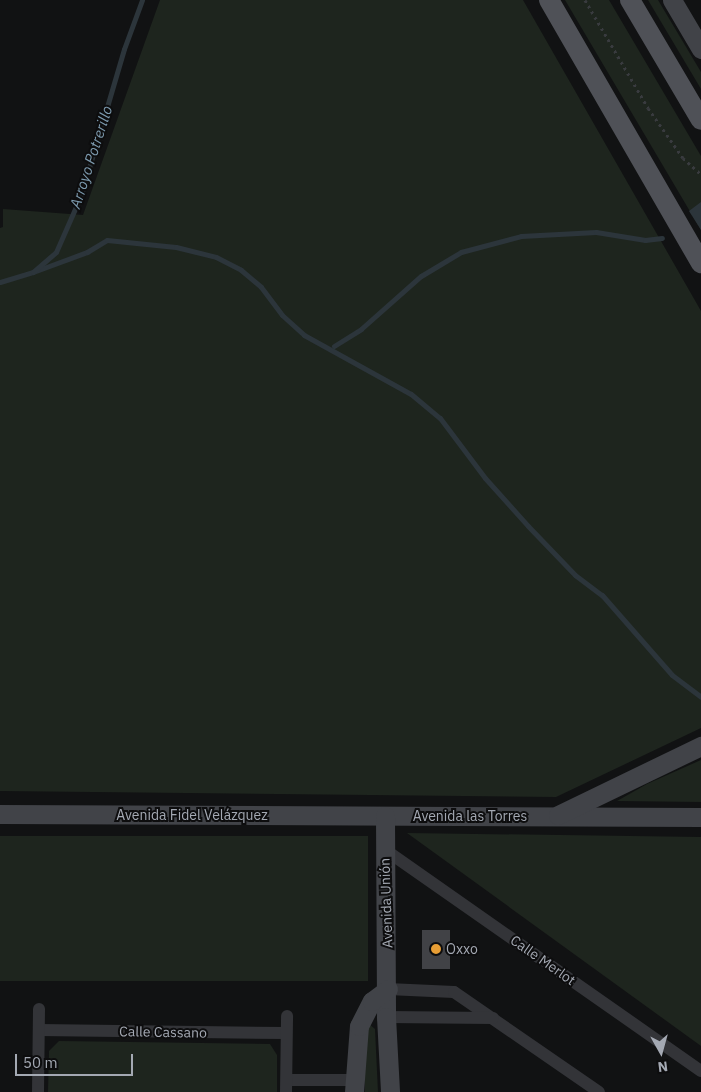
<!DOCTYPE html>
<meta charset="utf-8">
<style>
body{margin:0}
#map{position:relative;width:701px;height:1092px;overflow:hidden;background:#111213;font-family:"IBM Plex Sans",sans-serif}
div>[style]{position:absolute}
.green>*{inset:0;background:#1e251e;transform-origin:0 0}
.water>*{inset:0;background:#2c353b}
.stream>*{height:5px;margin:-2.5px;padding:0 2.5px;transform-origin:2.5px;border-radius:2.5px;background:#2c353b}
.building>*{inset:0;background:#414246;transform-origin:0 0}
.path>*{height:3px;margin-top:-1.5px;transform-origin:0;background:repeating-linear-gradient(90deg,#393b3f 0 2.5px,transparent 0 6.5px)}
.street>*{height:12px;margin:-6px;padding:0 6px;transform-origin:6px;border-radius:6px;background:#333438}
.secondary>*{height:19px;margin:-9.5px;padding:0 9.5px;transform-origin:9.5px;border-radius:9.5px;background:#414348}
.primary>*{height:20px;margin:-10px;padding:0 10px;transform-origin:10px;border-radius:10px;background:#4f5157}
.dots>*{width:14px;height:14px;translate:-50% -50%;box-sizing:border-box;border:2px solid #0d0d0e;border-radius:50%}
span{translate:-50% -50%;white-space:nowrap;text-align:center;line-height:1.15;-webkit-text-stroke:4px #0d0d0e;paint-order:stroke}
.street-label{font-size:14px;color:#a4a9b3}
.poi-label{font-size:14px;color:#a4a9b3}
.left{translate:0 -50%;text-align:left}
.water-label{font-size:15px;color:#7c99ad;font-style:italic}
.north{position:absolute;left:636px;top:1027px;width:50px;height:50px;-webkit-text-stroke:4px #0d0d0e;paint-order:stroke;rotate:173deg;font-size:14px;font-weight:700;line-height:20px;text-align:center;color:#a4a9b3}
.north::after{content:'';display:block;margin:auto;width:18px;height:22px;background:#a4a9b3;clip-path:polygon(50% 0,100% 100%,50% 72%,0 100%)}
.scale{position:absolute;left:15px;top:1054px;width:118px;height:22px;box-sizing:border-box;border:2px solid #a4a9b3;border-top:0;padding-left:6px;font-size:15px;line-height:18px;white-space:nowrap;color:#a4a9b3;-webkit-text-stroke:4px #0d0d0e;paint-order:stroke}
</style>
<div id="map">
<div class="green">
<i style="clip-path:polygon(160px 0,523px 0,701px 311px,701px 728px,556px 797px,0 791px,0 228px,3px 227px,3px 209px,83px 215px)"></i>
<i style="clip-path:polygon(565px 0,609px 0,701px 156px,701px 230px)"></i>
<i style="clip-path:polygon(648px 0,658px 0,701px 72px,701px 89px)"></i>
<i style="clip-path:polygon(701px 760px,701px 802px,617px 801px,647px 784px)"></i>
<i style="clip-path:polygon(407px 833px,701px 837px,701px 1046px)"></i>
<i style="left:0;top:836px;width:368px;height:145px"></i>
<i style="clip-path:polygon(369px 1024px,375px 1029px,378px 1092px,365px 1092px,365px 1027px)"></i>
<i style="clip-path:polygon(59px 1041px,270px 1044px,277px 1055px,277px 1092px,48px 1092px,49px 1051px)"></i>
</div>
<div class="water">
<i style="clip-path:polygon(701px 202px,701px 230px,689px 211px)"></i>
</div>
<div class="stream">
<i style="left:33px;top:272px;width:58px;rotate:-20.3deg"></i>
<i style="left:87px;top:252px;width:23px;rotate:-31deg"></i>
<i style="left:107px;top:240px;width:69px;rotate:5.8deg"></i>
<i style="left:176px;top:247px;width:41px;rotate:14deg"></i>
<i style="left:216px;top:257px;width:28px;rotate:27deg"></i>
<i style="left:241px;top:270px;width:26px;rotate:40deg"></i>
<i style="left:261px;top:287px;width:35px;rotate:53deg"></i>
<i style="left:282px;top:315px;width:30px;rotate:42deg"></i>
<i style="left:304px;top:335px;width:122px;rotate:28.9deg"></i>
<i style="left:411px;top:394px;width:38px;rotate:40deg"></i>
<i style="left:440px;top:418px;width:75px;rotate:53.1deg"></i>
<i style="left:485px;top:478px;width:64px;rotate:48.1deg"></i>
<i style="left:528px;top:526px;width:68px;rotate:46.2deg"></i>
<i style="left:575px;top:575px;width:34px;rotate:37deg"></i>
<i style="left:602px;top:595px;width:106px;rotate:48.8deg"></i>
<i style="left:672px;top:675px;width:36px;rotate:37deg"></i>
<i style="left:0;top:282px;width:34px;rotate:-17deg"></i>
<i style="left:33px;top:272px;width:30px;rotate:-41deg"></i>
<i style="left:56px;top:252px;width:62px;rotate:-66.3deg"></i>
<i style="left:81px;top:195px;width:152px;rotate:-73.6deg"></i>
<i style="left:124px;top:49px;width:52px;rotate:-69.8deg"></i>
<i style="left:334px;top:346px;width:32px;rotate:-32deg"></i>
<i style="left:361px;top:329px;width:80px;rotate:-41.5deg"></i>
<i style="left:421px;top:276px;width:47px;rotate:-31deg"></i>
<i style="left:461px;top:252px;width:62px;rotate:-14.9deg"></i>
<i style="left:521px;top:236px;width:75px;rotate:-3.1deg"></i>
<i style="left:596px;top:232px;width:50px;rotate:9.3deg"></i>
<i style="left:645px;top:240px;width:17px;rotate:-7deg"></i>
</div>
<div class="building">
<i style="left:422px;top:930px;width:28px;height:39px"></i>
</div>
<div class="path">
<i style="left:585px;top:0;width:125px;rotate:59.7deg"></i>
<i style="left:648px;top:108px;width:61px;rotate:55deg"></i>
<i style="left:683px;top:158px;width:24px;rotate:42deg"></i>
</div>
<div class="street">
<i style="left:384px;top:849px;width:387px;rotate:35deg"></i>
<i style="left:388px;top:989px;width:66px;rotate:2.6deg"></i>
<i style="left:454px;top:992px;width:176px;rotate:34.6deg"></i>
<i style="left:386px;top:1017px;width:107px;rotate:0.5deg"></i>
<i style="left:39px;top:1030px;width:247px;rotate:0.7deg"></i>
<i style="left:287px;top:1080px;width:68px"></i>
<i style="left:38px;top:1092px;width:83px;rotate:-89.3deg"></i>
<i style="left:286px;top:1092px;width:76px;rotate:-89.2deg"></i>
</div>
<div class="secondary">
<i style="left:672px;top:0;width:57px;rotate:59.4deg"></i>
<i style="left:0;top:814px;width:701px;rotate:0.25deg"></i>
<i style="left:558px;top:815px;width:159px;rotate:-25.8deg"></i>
<i style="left:385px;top:816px;width:201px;rotate:89.7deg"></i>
<i style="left:386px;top:1017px;width:75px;rotate:86.9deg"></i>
<i style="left:354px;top:1092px;width:66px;rotate:-85.7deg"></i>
<i style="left:359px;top:1026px;width:28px;rotate:-63deg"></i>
<i style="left:372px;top:1001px;width:20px;rotate:-37deg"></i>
</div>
<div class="primary">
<i style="left:549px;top:0;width:304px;rotate:60deg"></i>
<i style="left:630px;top:0;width:139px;rotate:59.4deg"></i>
</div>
<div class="dots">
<i style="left:436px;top:949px;background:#e89e35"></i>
</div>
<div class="street-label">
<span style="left:192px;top:815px">Avenida Fidel Velázquez</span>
<span style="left:470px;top:816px">Avenida las Torres</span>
<span style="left:386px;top:903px;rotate:-92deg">Avenida Unión</span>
<span style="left:543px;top:960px;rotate:35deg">Calle Merlot</span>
<span style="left:163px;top:1032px;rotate:1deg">Calle Cassano</span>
</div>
<div class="poi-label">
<span class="left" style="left:446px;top:949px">Oxxo</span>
</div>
<div class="water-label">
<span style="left:91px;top:157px;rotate:-72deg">Arroyo Potrerillo</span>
</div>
<div class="north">N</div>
<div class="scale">50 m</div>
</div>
